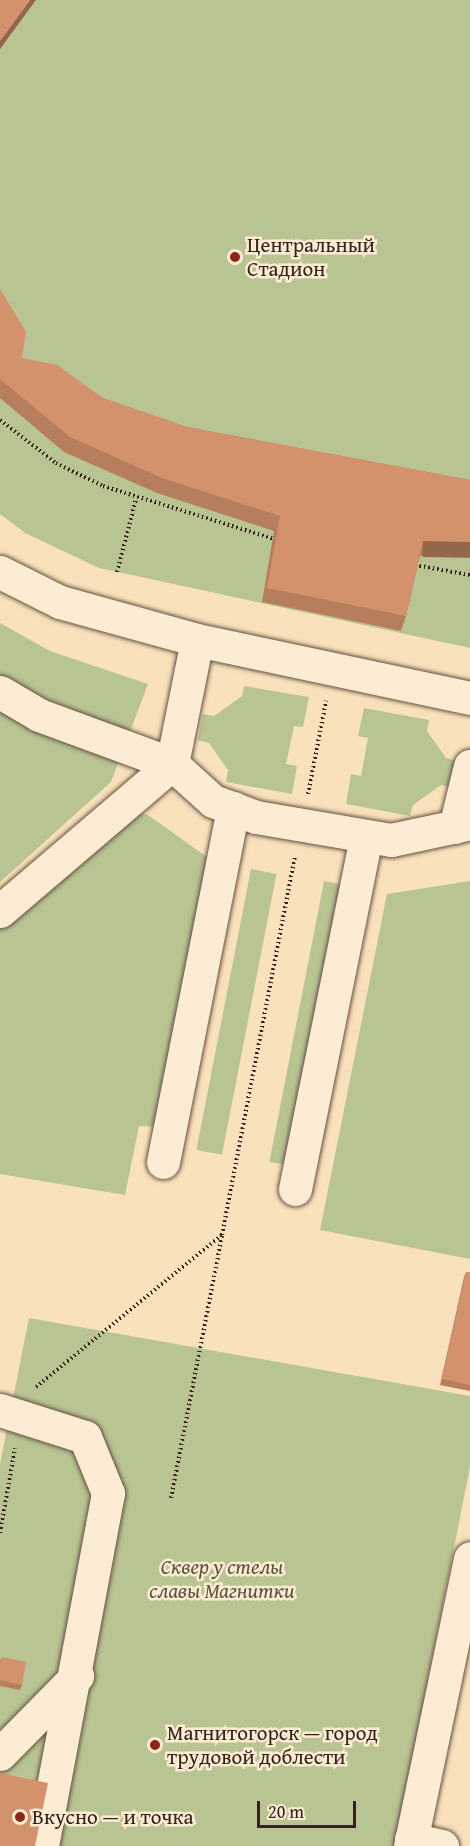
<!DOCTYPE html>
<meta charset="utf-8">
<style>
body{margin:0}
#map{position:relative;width:470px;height:1846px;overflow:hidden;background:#f9e2bb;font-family:"Gentium Book Plus",serif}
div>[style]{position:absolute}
.green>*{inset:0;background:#b9c493;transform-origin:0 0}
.path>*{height:4px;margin-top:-2px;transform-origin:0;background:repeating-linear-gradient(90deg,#34221b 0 1.5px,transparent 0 4.5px)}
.roads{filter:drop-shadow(0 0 2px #655243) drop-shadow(0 0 2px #655243)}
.minor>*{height:33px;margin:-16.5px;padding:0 16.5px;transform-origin:16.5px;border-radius:16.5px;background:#fbecd3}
.wall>*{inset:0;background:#b67e5d}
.shaded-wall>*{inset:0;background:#94664c;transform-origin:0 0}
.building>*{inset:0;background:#d4926c}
.dots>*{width:16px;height:16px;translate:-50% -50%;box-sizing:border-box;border:3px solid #fbecd3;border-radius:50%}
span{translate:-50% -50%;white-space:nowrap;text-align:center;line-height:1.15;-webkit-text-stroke:5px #fbecd3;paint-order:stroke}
.poi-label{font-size:21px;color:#34221b}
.left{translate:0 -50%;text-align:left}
.park-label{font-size:21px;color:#5c533f;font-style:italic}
.scale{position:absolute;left:257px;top:1801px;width:99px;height:27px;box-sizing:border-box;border:3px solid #34221b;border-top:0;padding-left:8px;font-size:18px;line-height:21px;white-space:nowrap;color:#34221b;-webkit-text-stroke:4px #fbecd3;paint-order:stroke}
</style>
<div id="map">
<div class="green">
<i style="clip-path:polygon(0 0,470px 0,470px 648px,99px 568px,25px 533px,0 514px)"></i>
<i style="clip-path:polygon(0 623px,50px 651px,148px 684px,111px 782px,0 882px)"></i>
<i style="clip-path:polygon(244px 686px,309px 697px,303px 727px,294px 726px,286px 764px,297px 766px,292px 794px,226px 782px,228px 770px,209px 743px,198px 740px,203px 714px,214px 716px,242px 696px)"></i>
<i style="clip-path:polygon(364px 708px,429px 720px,427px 731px,446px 758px,456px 761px,451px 787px,441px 785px,413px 805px,410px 816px,346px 804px,351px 774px,361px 776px,368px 738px,358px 736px)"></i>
<i style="clip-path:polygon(131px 812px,148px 815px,211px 860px,155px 1127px,139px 1126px,125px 1195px,0 1174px,0 927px)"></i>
<i style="left:251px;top:869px;width:26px;height:286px;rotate:11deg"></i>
<i style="left:324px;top:881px;width:26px;height:286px;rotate:11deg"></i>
<i style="clip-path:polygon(470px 881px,470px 1259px,320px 1230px,387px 894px)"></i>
<i style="clip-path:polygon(29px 1318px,470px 1396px,470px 1467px,395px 1846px,0 1846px,0 1464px)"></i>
</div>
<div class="path">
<i style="left:0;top:420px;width:71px;rotate:37.5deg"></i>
<i style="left:56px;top:463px;width:52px;rotate:26.1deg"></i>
<i style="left:103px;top:486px;width:182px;rotate:17.2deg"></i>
<i style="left:415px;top:565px;width:56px;rotate:10.3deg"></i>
<i style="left:117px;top:572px;width:75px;rotate:-75.4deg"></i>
<i style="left:308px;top:794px;width:95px;rotate:-79deg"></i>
<i style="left:36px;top:1387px;width:240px;rotate:-39.3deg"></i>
<i style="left:222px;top:1235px;width:385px;rotate:-79.1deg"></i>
<i style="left:171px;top:1498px;width:267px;rotate:-79deg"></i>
<i style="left:0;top:1533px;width:86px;rotate:-80deg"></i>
</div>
<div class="roads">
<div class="minor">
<i style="left:0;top:572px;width:67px;rotate:26.6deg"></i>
<i style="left:60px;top:602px;width:142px;rotate:15.5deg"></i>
<i style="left:197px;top:640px;width:279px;rotate:12deg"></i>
<i style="left:0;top:692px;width:45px;rotate:30.5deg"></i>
<i style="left:39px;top:715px;width:142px;rotate:20.2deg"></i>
<i style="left:172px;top:764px;width:55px;rotate:42.1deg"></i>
<i style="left:213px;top:801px;width:46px;rotate:20.4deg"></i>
<i style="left:256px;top:817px;width:137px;rotate:9.7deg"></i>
<i style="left:391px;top:840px;width:81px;rotate:-12.1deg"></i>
<i style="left:455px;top:827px;width:63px;rotate:-76.2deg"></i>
<i style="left:0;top:911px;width:226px;rotate:-40.5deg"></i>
<i style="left:172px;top:764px;width:126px;rotate:-78.6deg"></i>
<i style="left:163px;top:1162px;width:361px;rotate:-78.8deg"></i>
<i style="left:295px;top:1189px;width:359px;rotate:-78.6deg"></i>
<i style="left:0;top:1410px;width:89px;rotate:17.6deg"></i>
<i style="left:85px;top:1437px;width:61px;rotate:67.7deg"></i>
<i style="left:108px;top:1493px;width:359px;rotate:100.6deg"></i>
<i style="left:0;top:1754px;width:110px;rotate:-45.4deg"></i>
<i style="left:411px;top:1839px;width:32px;rotate:13deg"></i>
<i style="left:410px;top:1846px;width:294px;rotate:-78.2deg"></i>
</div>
</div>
<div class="wall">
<i style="clip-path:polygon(0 289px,22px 358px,103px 398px,187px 427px,470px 480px,470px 557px,420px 556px,406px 616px,401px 631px,262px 602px,274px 531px,157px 493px,64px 452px,0 398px)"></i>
<i style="clip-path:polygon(466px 1272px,470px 1272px,470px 1391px,440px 1385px,464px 1277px)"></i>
<i style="clip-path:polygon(2px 1657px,22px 1685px,20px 1690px,0 1686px,0 1661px)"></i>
</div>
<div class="shaded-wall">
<i style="clip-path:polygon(30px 0,36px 0,0 49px,0 41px)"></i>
<i style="left:423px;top:541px;width:47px;height:16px;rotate:1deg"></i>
</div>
<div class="building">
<i style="clip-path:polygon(0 0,30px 0,0 41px)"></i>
<i style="clip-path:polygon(0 289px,26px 332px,22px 358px,57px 365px,103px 398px,187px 427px,470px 480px,470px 542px,423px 541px,406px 616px,267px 588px,280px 516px,162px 478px,70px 437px,0 379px)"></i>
<i style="clip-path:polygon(466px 1272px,470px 1272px,470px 1385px,442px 1379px)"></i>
<i style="clip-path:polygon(2px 1657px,26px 1662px,22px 1685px,0 1680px,0 1664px)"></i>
<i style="clip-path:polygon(0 1773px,48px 1783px,35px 1846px,0 1846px)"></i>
</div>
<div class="dots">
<i style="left:235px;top:257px;background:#8f2418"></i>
<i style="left:155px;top:1745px;background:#8f2418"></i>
<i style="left:20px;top:1817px;background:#8f2418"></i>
</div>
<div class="poi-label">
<span class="left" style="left:247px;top:257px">Центральный<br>Стадион</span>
<span class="left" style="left:167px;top:1745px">Магнитогорск — город<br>трудовой доблести</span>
<span class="left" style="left:32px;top:1817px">Вкусно — и точка</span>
</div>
<div class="park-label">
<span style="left:222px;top:1579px">Сквер у стелы<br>славы Магнитки</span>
</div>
<div class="scale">20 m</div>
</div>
